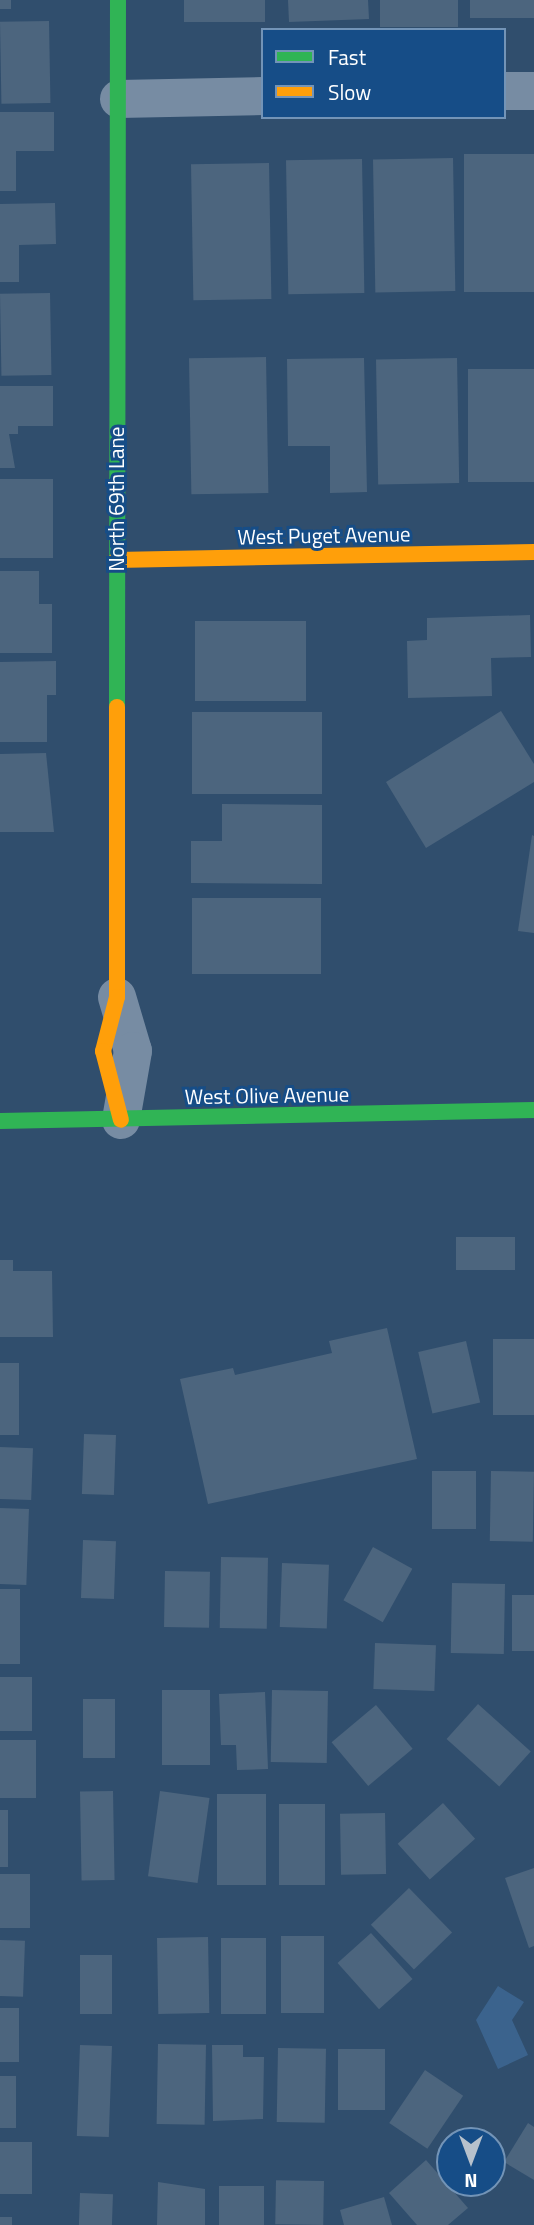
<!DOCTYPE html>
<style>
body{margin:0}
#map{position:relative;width:534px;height:2225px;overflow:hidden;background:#304e6d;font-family:"Titillium Web",sans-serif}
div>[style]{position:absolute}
.water>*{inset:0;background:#3b638d}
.building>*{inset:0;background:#4c657e;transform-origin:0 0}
.street>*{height:38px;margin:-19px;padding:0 19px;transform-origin:19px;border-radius:19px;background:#778ca3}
.fast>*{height:16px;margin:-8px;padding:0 8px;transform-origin:8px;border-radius:8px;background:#30b455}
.slow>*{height:16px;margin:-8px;padding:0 8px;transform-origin:8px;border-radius:8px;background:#ff9f0a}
span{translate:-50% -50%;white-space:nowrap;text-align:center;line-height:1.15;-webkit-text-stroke:6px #164d87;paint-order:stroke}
.street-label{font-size:21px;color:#fff}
.legend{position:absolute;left:261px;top:28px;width:245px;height:91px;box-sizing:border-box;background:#164d87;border:2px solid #7394b7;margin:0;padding:9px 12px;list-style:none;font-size:21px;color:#fff}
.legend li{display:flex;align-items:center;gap:14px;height:35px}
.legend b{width:35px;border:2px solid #7394b7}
.north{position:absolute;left:436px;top:2127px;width:70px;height:70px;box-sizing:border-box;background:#164d87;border:2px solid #7394b7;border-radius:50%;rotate:180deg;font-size:19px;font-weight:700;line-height:28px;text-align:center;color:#fff}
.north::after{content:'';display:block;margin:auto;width:24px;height:32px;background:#b7c1cc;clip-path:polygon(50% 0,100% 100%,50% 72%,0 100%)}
</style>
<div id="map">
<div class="water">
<i style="clip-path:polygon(498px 1986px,524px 2002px,512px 2020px,528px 2055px,498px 2069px,476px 2020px)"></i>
</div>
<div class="building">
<i style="left:0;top:0;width:11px;height:9px"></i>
<i style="left:184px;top:0;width:81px;height:22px"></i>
<i style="clip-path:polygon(288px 0,368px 0,369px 19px,289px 22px)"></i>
<i style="left:380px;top:0;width:78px;height:27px"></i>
<i style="left:470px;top:0;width:64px;height:18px"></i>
<i style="left:49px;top:21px;width:82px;height:49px;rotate:89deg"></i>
<i style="clip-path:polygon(0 112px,54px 112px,54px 151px,16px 151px,16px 191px,0 191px)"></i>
<i style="left:534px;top:154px;width:138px;height:70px;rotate:90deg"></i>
<i style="left:453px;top:158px;width:133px;height:80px;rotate:89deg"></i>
<i style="left:362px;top:159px;width:134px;height:76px;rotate:89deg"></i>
<i style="left:269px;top:163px;width:136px;height:78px;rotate:89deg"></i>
<i style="clip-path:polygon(55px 203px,56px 244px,19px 245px,19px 282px,0 282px,0 204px)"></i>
<i style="left:50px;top:293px;width:82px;height:50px;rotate:89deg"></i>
<i style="left:266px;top:357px;width:136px;height:77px;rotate:89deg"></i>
<i style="clip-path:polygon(364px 358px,367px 492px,330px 493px,330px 446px,288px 446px,287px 359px)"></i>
<i style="left:457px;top:358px;width:125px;height:81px;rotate:89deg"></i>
<i style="left:534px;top:369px;width:113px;height:66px;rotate:90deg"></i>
<i style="clip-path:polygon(0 386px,53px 386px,53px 426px,18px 426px,18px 434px,9px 434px,15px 468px,0 468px)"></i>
<i style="left:0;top:479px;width:53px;height:79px"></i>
<i style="clip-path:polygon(0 571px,39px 571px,39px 604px,52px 604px,52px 653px,0 653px)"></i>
<i style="clip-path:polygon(530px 615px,531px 657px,491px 658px,492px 696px,408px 698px,407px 641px,427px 640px,427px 618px)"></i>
<i style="left:306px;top:621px;width:80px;height:111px;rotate:90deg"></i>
<i style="clip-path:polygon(56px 661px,56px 695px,47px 695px,47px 742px,0 742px,0 662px)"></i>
<i style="clip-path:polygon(501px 711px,534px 764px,534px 782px,426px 848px,386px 782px)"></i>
<i style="left:192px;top:712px;width:130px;height:82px"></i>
<i style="clip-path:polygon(46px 753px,54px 832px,0 832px,0 754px)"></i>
<i style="clip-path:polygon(222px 804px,322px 805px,322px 884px,191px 883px,191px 841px,222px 841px)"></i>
<i style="clip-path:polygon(532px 835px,534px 836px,534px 933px,518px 931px)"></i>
<i style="left:192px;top:898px;width:129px;height:76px"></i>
<i style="left:456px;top:1237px;width:59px;height:33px"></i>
<i style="clip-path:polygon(0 1260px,13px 1260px,13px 1271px,52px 1271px,53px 1337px,0 1337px)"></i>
<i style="clip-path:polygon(387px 1328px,417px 1459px,208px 1504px,180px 1379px,233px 1368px,235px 1375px,332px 1353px,329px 1341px)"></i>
<i style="left:534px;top:1339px;width:76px;height:41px;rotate:90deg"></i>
<i style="left:466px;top:1341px;width:63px;height:49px;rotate:77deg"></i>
<i style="left:0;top:1363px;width:19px;height:72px"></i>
<i style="left:84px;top:1434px;width:32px;height:60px;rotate:2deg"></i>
<i style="left:0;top:1447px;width:33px;height:52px;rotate:2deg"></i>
<i style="left:432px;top:1471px;width:44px;height:58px"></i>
<i style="left:491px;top:1471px;width:43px;height:70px;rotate:1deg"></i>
<i style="left:0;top:1508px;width:29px;height:76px;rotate:2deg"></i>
<i style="left:83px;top:1540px;width:33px;height:58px;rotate:2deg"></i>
<i style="left:373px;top:1547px;width:45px;height:61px;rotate:29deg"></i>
<i style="left:221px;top:1557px;width:47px;height:71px;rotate:1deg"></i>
<i style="left:282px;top:1563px;width:47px;height:64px;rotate:2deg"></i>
<i style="left:165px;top:1571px;width:45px;height:56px;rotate:1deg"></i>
<i style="left:452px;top:1583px;width:53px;height:70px;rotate:1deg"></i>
<i style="left:0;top:1589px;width:20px;height:75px"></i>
<i style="left:512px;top:1595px;width:22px;height:56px"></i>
<i style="left:375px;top:1643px;width:61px;height:46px;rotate:2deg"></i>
<i style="left:0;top:1677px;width:32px;height:54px"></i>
<i style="left:162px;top:1690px;width:48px;height:75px"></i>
<i style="left:272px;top:1690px;width:56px;height:72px;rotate:1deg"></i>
<i style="clip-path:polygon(265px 1692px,268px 1769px,237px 1770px,236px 1745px,221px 1745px,219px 1694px)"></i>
<i style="left:83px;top:1699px;width:32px;height:59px"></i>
<i style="left:478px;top:1704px;width:71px;height:47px;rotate:42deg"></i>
<i style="left:376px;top:1705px;width:57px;height:58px;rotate:50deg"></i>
<i style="left:0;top:1740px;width:36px;height:58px"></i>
<i style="left:113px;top:1791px;width:89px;height:33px;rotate:89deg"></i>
<i style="left:160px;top:1791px;width:50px;height:86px;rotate:8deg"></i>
<i style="left:217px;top:1794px;width:49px;height:91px"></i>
<i style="left:443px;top:1803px;width:48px;height:61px;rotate:48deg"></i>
<i style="left:279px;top:1804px;width:46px;height:81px"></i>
<i style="left:0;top:1810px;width:8px;height:57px"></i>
<i style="left:385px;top:1813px;width:61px;height:45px;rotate:89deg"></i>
<i style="clip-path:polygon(534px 1868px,534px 1946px,529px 1948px,505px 1878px)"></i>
<i style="left:0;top:1874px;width:30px;height:54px"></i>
<i style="left:409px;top:1888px;width:62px;height:53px;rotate:46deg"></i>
<i style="left:371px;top:1933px;width:62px;height:45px;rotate:48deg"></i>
<i style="left:281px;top:1936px;width:43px;height:77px"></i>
<i style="left:208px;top:1937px;width:76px;height:51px;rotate:89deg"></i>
<i style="left:221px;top:1938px;width:45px;height:76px"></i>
<i style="left:0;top:1940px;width:25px;height:56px;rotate:2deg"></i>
<i style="left:80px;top:1955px;width:32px;height:59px"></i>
<i style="left:0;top:2008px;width:19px;height:54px"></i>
<i style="left:158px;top:2044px;width:48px;height:80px;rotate:1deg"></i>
<i style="left:80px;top:2045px;width:32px;height:91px;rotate:2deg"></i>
<i style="clip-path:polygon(212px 2045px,243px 2045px,243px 2057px,264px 2057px,263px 2119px,213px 2121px)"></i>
<i style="left:278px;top:2048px;width:48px;height:74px;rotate:1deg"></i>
<i style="left:338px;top:2049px;width:47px;height:61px"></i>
<i style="left:425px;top:2070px;width:46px;height:64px;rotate:34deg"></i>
<i style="left:0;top:2076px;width:16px;height:52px"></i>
<i style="clip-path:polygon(528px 2123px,534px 2127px,534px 2180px,504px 2162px)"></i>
<i style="left:0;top:2142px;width:32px;height:52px"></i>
<i style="clip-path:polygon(426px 2160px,468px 2208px,448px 2225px,417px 2225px,389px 2193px)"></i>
<i style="left:324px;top:2181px;width:44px;height:48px;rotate:91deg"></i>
<i style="clip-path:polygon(158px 2182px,205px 2189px,205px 2225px,157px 2225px)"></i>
<i style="left:219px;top:2186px;width:45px;height:39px"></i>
<i style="left:80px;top:2193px;width:33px;height:32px;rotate:2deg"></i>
<i style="clip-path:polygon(384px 2197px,392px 2225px,344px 2225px,340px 2210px)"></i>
<i style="left:0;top:2217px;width:12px;height:8px"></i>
</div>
<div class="street">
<i style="left:504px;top:91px;width:30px"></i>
<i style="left:119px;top:99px;width:144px;rotate:-1.2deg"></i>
<i style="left:117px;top:997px;width:56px;rotate:73.5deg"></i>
<i style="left:133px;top:1051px;width:70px;rotate:99.9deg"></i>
</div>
<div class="fast">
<i style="left:117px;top:707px;width:707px;rotate:-89.92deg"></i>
<i style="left:0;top:1121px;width:534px;rotate:-1.18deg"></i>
</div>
<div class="slow">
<i style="left:116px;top:560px;width:418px;rotate:-1.1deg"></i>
<i style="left:117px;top:707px;width:290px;rotate:90deg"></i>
<i style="left:117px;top:997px;width:56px;rotate:104.5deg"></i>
<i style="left:103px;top:1051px;width:71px;rotate:75.4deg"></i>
</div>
<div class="street-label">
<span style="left:116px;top:499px;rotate:-90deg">North 69th Lane</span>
<span style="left:324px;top:535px;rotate:-1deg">West Puget Avenue</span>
<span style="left:267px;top:1095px;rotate:-1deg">West Olive Avenue</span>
</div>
<ul class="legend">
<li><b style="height:9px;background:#30b455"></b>Fast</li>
<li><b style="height:9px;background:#ff9f0a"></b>Slow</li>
</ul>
<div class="north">N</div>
</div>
